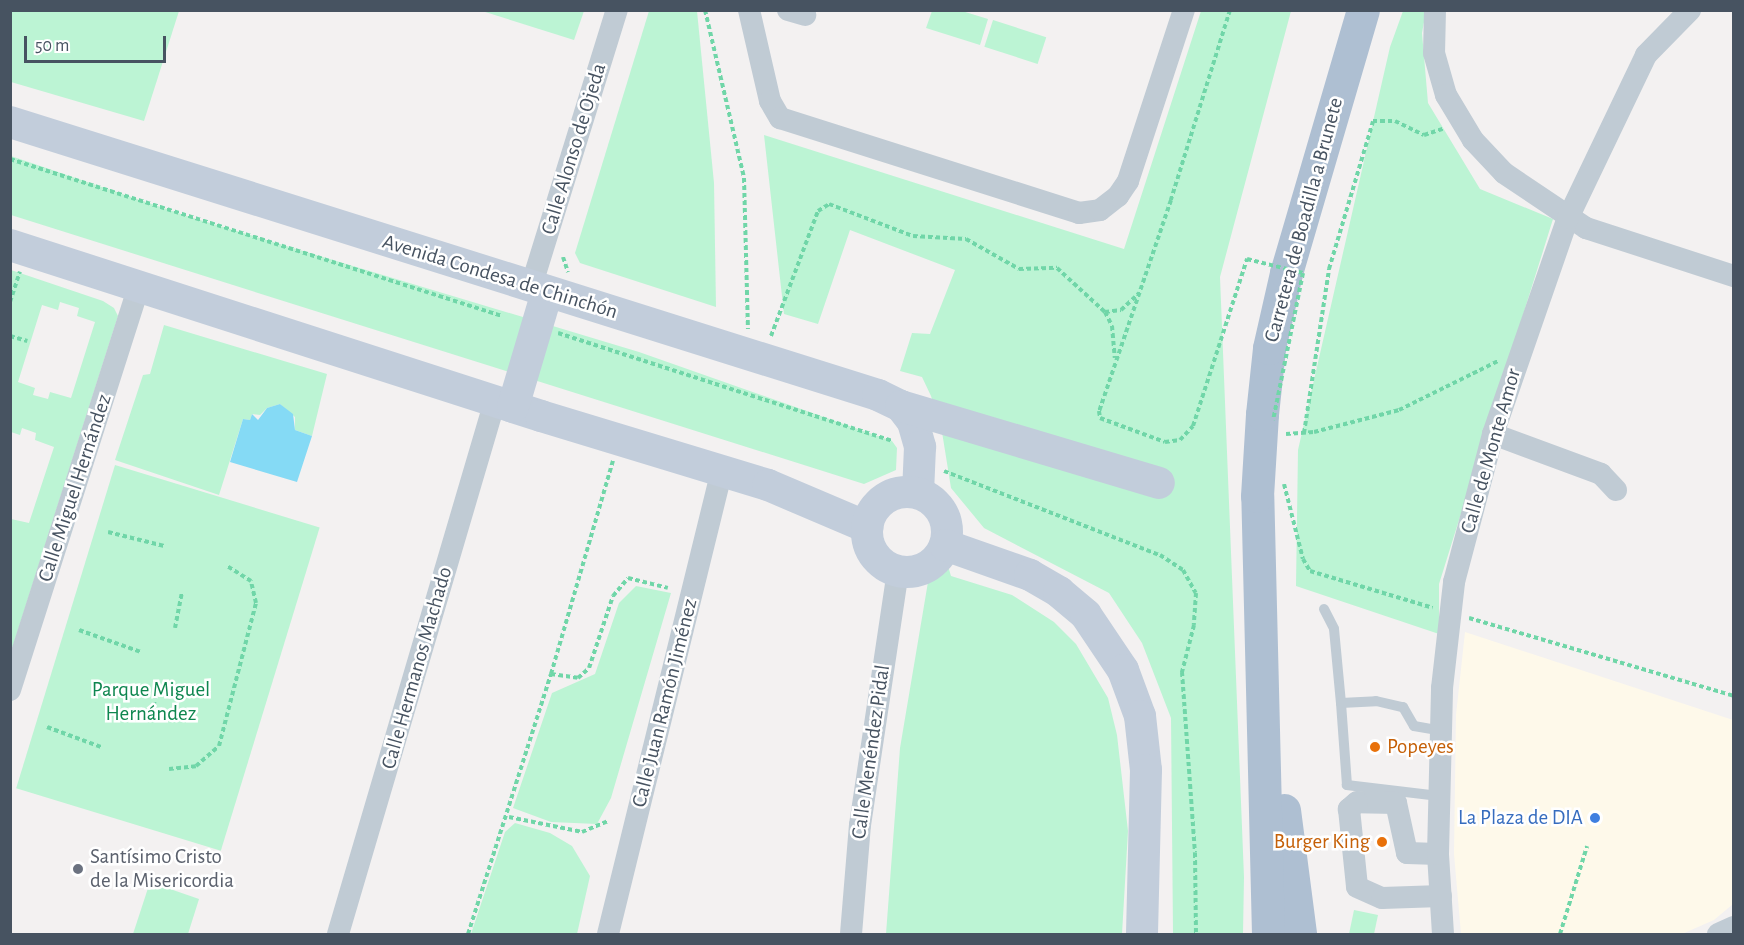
<!DOCTYPE html>
<meta charset="utf-8">
<style>
body{margin:0}
#map{position:relative;width:1744px;height:945px;overflow:hidden;background:#f3f1f1;font-family:"Alegreya Sans",sans-serif}
div>[style]{position:absolute}
.commercial>*{inset:0;background:#fef9ea}
.green>*{inset:0;background:#bcf4d4;transform-origin:0 0}
.water>*{inset:0;background:#85daf5}
.path>*{height:4px;margin-top:-2px;transform-origin:0;background:repeating-linear-gradient(90deg,#70d6a8 0 4.5px,transparent 0 7.5px)}
.lane>*{height:10px;margin:-5px;padding:0 5px;transform-origin:5px;border-radius:5px;background:#c0cbd4}
.street>*{height:22px;margin:-11px;padding:0 11px;transform-origin:11px;border-radius:11px;background:#c0cbd4}
.secondary>*{height:32px;margin:-16px;padding:0 16px;transform-origin:16px;border-radius:16px;background:#c2cddb}
.secondary>.ring{margin:-16px;padding:0;box-sizing:content-box;background:none;border:32px solid #c2cddb;border-radius:50%}
.primary>*{height:33px;margin:-16.5px;padding:0 16.5px;transform-origin:16.5px;border-radius:16.5px;background:#aebfd2}
.path-bridge>*{height:4px;margin-top:-2px;transform-origin:0;background:repeating-linear-gradient(90deg,#70d6a8 0 4.5px,transparent 0 7.5px)}
.dots>*{width:16px;height:16px;translate:-50% -50%;box-sizing:border-box;border:3px solid #fff;border-radius:50%}
span{translate:-50% -50%;white-space:nowrap;text-align:center;line-height:1.15;-webkit-text-stroke:5px #fff;paint-order:stroke}
.street-label{font-size:21px;color:#475361}
.park-label{font-size:21px;color:#0e864f}
.food-label{font-size:21px;color:#c56008}
.left{translate:0 -50%;text-align:left}
.right{translate:-100% -50%;text-align:right}
.shop-label{font-size:21px;color:#366cbe}
.worship-label{font-size:21px;color:#5b616d}
.frame{position:absolute;inset:0;border:12px solid #475361;pointer-events:none}
.scale{position:absolute;left:24px;top:36px;width:142px;height:27px;box-sizing:border-box;border:3px solid #475361;border-top:0;padding-left:8px;font-size:18px;line-height:21px;white-space:nowrap;color:#475361;-webkit-text-stroke:4px #fff;paint-order:stroke}
</style>
<div id="map">
<div class="commercial">
<i style="clip-path:polygon(1465px 632px,1733px 720px,1733px 904px,1714px 920px,1682px 934px,1461px 934px,1454px 854px,1456px 715px)"></i>
</div>
<div class="green">
<i style="clip-path:polygon(10px 11px,179px 11px,144px 121px,11px 82px)"></i>
<i style="clip-path:polygon(482px 11px,584px 11px,574px 40px)"></i>
<i style="clip-path:polygon(649px 11px,697px 11px,714px 183px,716px 307px,580px 263px,575px 253px)"></i>
<i style="clip-path:polygon(932px 11px,962px 11px,988px 19px,980px 45px,926px 28px)"></i>
<i style="clip-path:polygon(1201px 11px,1291px 11px,1220px 277px,1244px 877px,1243px 934px,1173px 934px,1171px 718px,1142px 643px,1109px 593px,984px 528px,951px 488px,942px 432px,931px 396px,922px 377px,900px 371px,912px 333px,930px 334px,955px 270px,850px 230px,818px 324px,784px 314px,764px 135px,1124px 249px)"></i>
<i style="clip-path:polygon(1403px 11px,1426px 11px,1422px 33px,1428px 103px,1480px 189px,1553px 219px,1439px 584px,1439px 634px,1296px 586px,1298px 450px,1390px 47px)"></i>
<i style="left:993px;top:20px;width:56px;height:28px;rotate:18deg"></i>
<i style="clip-path:polygon(11px 156px,190px 217px,639px 352px,892px 441px,897px 448px,896px 470px,864px 484px,11px 215px)"></i>
<i style="clip-path:polygon(evenodd,11px 270px,103px 301px,114px 308px,118px 316px,11px 652px,11px 519px,29px 523px,54px 447px,35px 440px,36px 433px,22px 428px,20px 435px,11px 432px,11px 270px,60px 302px,79px 308px,77px 316px,95px 322px,71px 398px,50px 392px,48px 399px,33px 395px,35px 388px,18px 382px,42px 305px,58px 310px,60px 302px)"></i>
<i style="clip-path:polygon(164px 325px,327px 374px,312px 436px,295px 430px,295px 417px,280px 404px,267px 408px,260px 415px,252px 414px,250px 420px,243px 419px,219px 495px,115px 460px,143px 375px,150px 374px)"></i>
<i style="left:115px;top:465px;width:214px;height:338px;rotate:17deg"></i>
<i style="clip-path:polygon(948px 566px,951px 576px,1012px 595px,1054px 622px,1076px 644px,1108px 698px,1117px 735px,1128px 831px,1122px 934px,886px 934px,900px 748px,928px 582px)"></i>
<i style="clip-path:polygon(636px 586px,671px 593px,611px 798px,597px 824px,551px 822px,513px 808px,552px 693px,595px 674px,619px 603px)"></i>
<i style="clip-path:polygon(515px 823px,550px 833px,572px 846px,590px 876px,577px 934px,471px 934px,505px 832px)"></i>
<i style="clip-path:polygon(150px 882px,199px 899px,188px 934px,133px 934px)"></i>
<i style="clip-path:polygon(1354px 910px,1378px 915px,1374px 934px,1349px 934px)"></i>
</div>
<div class="water">
<i style="clip-path:polygon(280px 404px,293px 414px,295px 430px,312px 436px,297px 482px,230px 462px,243px 419px,250px 420px,252px 414px,258px 420px,267px 408px)"></i>
</div>
<div class="path">
<i style="left:705px;top:10px;width:172px;rotate:76.9deg"></i>
<i style="left:744px;top:178px;width:151px;rotate:88.5deg"></i>
<i style="left:1230px;top:10px;width:199px;rotate:107.3deg"></i>
<i style="left:1171px;top:200px;width:223px;rotate:108.8deg"></i>
<i style="left:1099px;top:411px;width:7px;rotate:82deg"></i>
<i style="left:1100px;top:418px;width:69px;rotate:20.3deg"></i>
<i style="left:1165px;top:442px;width:15px;rotate:-8deg"></i>
<i style="left:1180px;top:440px;width:19px;rotate:-47deg"></i>
<i style="left:1193px;top:426px;width:176px;rotate:-72.1deg"></i>
<i style="left:10px;top:159px;width:516px;rotate:17.7deg"></i>
<i style="left:563px;top:257px;width:16px;rotate:72deg"></i>
<i style="left:10px;top:302px;width:32px;rotate:-72deg"></i>
<i style="left:1105px;top:312px;width:16px;rotate:63deg"></i>
<i style="left:1112px;top:326px;width:32px;rotate:85deg"></i>
<i style="left:558px;top:333px;width:352px;rotate:17.9deg"></i>
<i style="left:10px;top:336px;width:18px;rotate:16deg"></i>
<i style="left:771px;top:336px;width:134px;rotate:-69.4deg"></i>
<i style="left:818px;top:211px;width:13px;rotate:-32deg"></i>
<i style="left:829px;top:204px;width:90px;rotate:20.9deg"></i>
<i style="left:913px;top:236px;width:53px;rotate:3.2deg"></i>
<i style="left:966px;top:239px;width:61px;rotate:29.5deg"></i>
<i style="left:1019px;top:269px;width:38px;rotate:-2deg"></i>
<i style="left:1057px;top:268px;width:65px;rotate:42.5deg"></i>
<i style="left:1105px;top:312px;width:16px;rotate:-7deg"></i>
<i style="left:1121px;top:310px;width:25px;rotate:-43deg"></i>
<i style="left:1304px;top:433px;width:166px;rotate:-81.3deg"></i>
<i style="left:1329px;top:269px;width:154px;rotate:-73.4deg"></i>
<i style="left:1373px;top:121px;width:22px"></i>
<i style="left:1395px;top:121px;width:32px;rotate:26deg"></i>
<i style="left:1424px;top:135px;width:22px;rotate:-18deg"></i>
<i style="left:1286px;top:434px;width:28px;rotate:-4deg"></i>
<i style="left:1314px;top:432px;width:88px;rotate:-14.5deg"></i>
<i style="left:1399px;top:410px;width:110px;rotate:-26.3deg"></i>
<i style="left:944px;top:471px;width:232px;rotate:21.3deg"></i>
<i style="left:1160px;top:555px;width:27px;rotate:33deg"></i>
<i style="left:1183px;top:570px;width:26px;rotate:61deg"></i>
<i style="left:1196px;top:593px;width:32px;rotate:94deg"></i>
<i style="left:1194px;top:625px;width:49px;rotate:104.3deg"></i>
<i style="left:1182px;top:672px;width:181px;rotate:85.9deg"></i>
<i style="left:1195px;top:853px;width:81px;rotate:89.3deg"></i>
<i style="left:1284px;top:484px;width:77px;rotate:75.8deg"></i>
<i style="left:1303px;top:559px;width:14px;rotate:60deg"></i>
<i style="left:1310px;top:571px;width:128px;rotate:16.7deg"></i>
<i style="left:108px;top:532px;width:58px;rotate:14deg"></i>
<i style="left:1469px;top:618px;width:276px;rotate:16.4deg"></i>
<i style="left:175px;top:628px;width:37px;rotate:-79deg"></i>
<i style="left:79px;top:630px;width:66px;rotate:19.5deg"></i>
<i style="left:551px;top:674px;width:222px;rotate:-73.8deg"></i>
<i style="left:150px;top:721px;width:31px;rotate:-77deg"></i>
<i style="left:47px;top:727px;width:58px;rotate:20.3deg"></i>
<i style="left:169px;top:769px;width:27px;rotate:-6deg"></i>
<i style="left:196px;top:766px;width:30px;rotate:-41deg"></i>
<i style="left:219px;top:746px;width:148px;rotate:-75.5deg"></i>
<i style="left:256px;top:603px;width:23px;rotate:-103deg"></i>
<i style="left:251px;top:581px;width:28px;rotate:-148deg"></i>
<i style="left:509px;top:817px;width:75px;rotate:11.6deg"></i>
<i style="left:582px;top:832px;width:28px;rotate:-23deg"></i>
<i style="left:468px;top:934px;width:273px;rotate:-72.3deg"></i>
<i style="left:551px;top:674px;width:27px;rotate:8deg"></i>
<i style="left:578px;top:678px;width:15px;rotate:-42deg"></i>
<i style="left:589px;top:668px;width:76px;rotate:-71.6deg"></i>
<i style="left:613px;top:596px;width:23px;rotate:-50deg"></i>
<i style="left:628px;top:578px;width:41px;rotate:14deg"></i>
<i style="left:1560px;top:934px;width:92px;rotate:-72.9deg"></i>
</div>
<div class="lane">
<i style="left:1324px;top:609px;width:22px;rotate:63deg"></i>
<i style="left:1334px;top:629px;width:74px;rotate:84.6deg"></i>
<i style="left:1439px;top:796px;width:93px;rotate:-173.2deg"></i>
<i style="left:1347px;top:785px;width:82px;rotate:-94.2deg"></i>
<i style="left:1341px;top:703px;width:35px;rotate:-3deg"></i>
<i style="left:1376px;top:701px;width:28px;rotate:13deg"></i>
<i style="left:1403px;top:707px;width:22px;rotate:60deg"></i>
<i style="left:1414px;top:726px;width:27px;rotate:10deg"></i>
</div>
<div class="street">
<i style="left:749px;top:10px;width:93px;rotate:77deg"></i>
<i style="left:770px;top:101px;width:20px;rotate:60deg"></i>
<i style="left:780px;top:118px;width:314px;rotate:17.6deg"></i>
<i style="left:1079px;top:213px;width:21px;rotate:-8deg"></i>
<i style="left:1100px;top:210px;width:23px;rotate:-38deg"></i>
<i style="left:1118px;top:196px;width:18px;rotate:-56deg"></i>
<i style="left:1128px;top:181px;width:180px;rotate:-71.9deg"></i>
<i style="left:788px;top:10px;width:18px;rotate:16deg"></i>
<i style="left:1435px;top:10px;width:43px;rotate:91.3deg"></i>
<i style="left:1434px;top:53px;width:44px;rotate:74.1deg"></i>
<i style="left:1446px;top:95px;width:52px;rotate:59deg"></i>
<i style="left:1473px;top:140px;width:45px;rotate:46.8deg"></i>
<i style="left:1504px;top:173px;width:99px;rotate:33.9deg"></i>
<i style="left:1586px;top:228px;width:156px;rotate:18deg"></i>
<i style="left:531px;top:287px;width:290px;rotate:-72.8deg"></i>
<i style="left:1493px;top:434px;width:115px;rotate:20.3deg"></i>
<i style="left:1601px;top:474px;width:22px;rotate:47deg"></i>
<i style="left:10px;top:690px;width:424px;rotate:-72.3deg"></i>
<i style="left:1438px;top:854px;width:31px;rotate:-178deg"></i>
<i style="left:1407px;top:853px;width:51px;rotate:-102.4deg"></i>
<i style="left:1396px;top:803px;width:39px;rotate:-179deg"></i>
<i style="left:1357px;top:802px;width:11px;rotate:139deg"></i>
<i style="left:1349px;top:809px;width:78px;rotate:84.1deg"></i>
<i style="left:1357px;top:887px;width:27px;rotate:24deg"></i>
<i style="left:1382px;top:898px;width:59px;rotate:-1.9deg"></i>
<i style="left:338px;top:934px;width:556px;rotate:-73.59deg"></i>
<i style="left:608px;top:934px;width:477px;rotate:-76.2deg"></i>
<i style="left:851px;top:934px;width:109px;rotate:-85.3deg"></i>
<i style="left:860px;top:825px;width:257px;rotate:-81.5deg"></i>
<i style="left:1443px;top:934px;width:80px;rotate:-93.6deg"></i>
<i style="left:1438px;top:854px;width:166px;rotate:-88.6deg"></i>
<i style="left:1442px;top:688px;width:107px;rotate:-83.5deg"></i>
<i style="left:1454px;top:582px;width:153px;rotate:-75.2deg"></i>
<i style="left:1493px;top:434px;width:229px;rotate:-70.9deg"></i>
<i style="left:1568px;top:218px;width:181px;rotate:-64.4deg"></i>
<i style="left:1646px;top:55px;width:63px;rotate:-45.6deg"></i>
<i style="left:1718px;top:934px;width:17px;rotate:-24deg"></i>
</div>
<div class="secondary">
<i style="left:10px;top:122px;width:910px;rotate:17.46deg"></i>
<i style="left:878px;top:395px;width:25px;rotate:26deg"></i>
<i style="left:901px;top:406px;width:20px;rotate:53deg"></i>
<i style="left:913px;top:422px;width:26px;rotate:74deg"></i>
<i style="left:920px;top:447px;width:46px;rotate:92.5deg"></i>
<i style="left:10px;top:245px;width:558px;rotate:17.85deg"></i>
<i style="left:541px;top:416px;width:237px;rotate:16.9deg"></i>
<i style="left:768px;top:485px;width:108px;rotate:23deg"></i>
<i style="left:901px;top:406px;width:269px;rotate:16.6deg"></i>
<i style="left:513px;top:407px;width:120px;rotate:-73.5deg"></i>
<i class="ring" style="left:867px;top:492px;width:48px;height:48px"></i>
<i style="left:945px;top:545px;width:90px;rotate:19.4deg"></i>
<i style="left:1030px;top:575px;width:34px;rotate:30deg"></i>
<i style="left:1059px;top:592px;width:35px;rotate:40deg"></i>
<i style="left:1086px;top:615px;width:66px;rotate:56.1deg"></i>
<i style="left:1123px;top:670px;width:49px;rotate:69.7deg"></i>
<i style="left:1140px;top:716px;width:54px;rotate:83.7deg"></i>
<i style="left:1146px;top:770px;width:164px;rotate:91.4deg"></i>
</div>
<div class="primary">
<i style="left:1284px;top:810px;width:125px;rotate:82.6deg"></i>
<i style="left:1268px;top:934px;width:438px;rotate:-91.4deg"></i>
<i style="left:1257px;top:496px;width:82px;rotate:-86.5deg"></i>
<i style="left:1262px;top:414px;width:66px;rotate:-83.9deg"></i>
<i style="left:1269px;top:348px;width:77px;rotate:-77.2deg"></i>
<i style="left:1286px;top:273px;width:274px;rotate:-73.7deg"></i>
</div>
<div class="path-bridge">
<i style="left:1247px;top:259px;width:58px;rotate:14deg"></i>
<i style="left:1303px;top:273px;width:150px;rotate:101.5deg"></i>
</div>
<div class="dots">
<i style="left:1375px;top:747px;background:#e8710a"></i>
<i style="left:1595px;top:818px;background:#3f7fe0"></i>
<i style="left:1382px;top:842px;background:#e8710a"></i>
<i style="left:78px;top:869px;background:#6b7280"></i>
</div>
<div class="street-label">
<span style="left:574px;top:149px;rotate:-73deg">Calle Alonso de Ojeda</span>
<span style="left:1304px;top:220px;rotate:-75deg">Carretera de Boadilla a Brunete</span>
<span style="left:500px;top:277px;rotate:17deg">Avenida Condesa de Chinchón</span>
<span style="left:1491px;top:451px;rotate:-74deg">Calle de Monte Amor</span>
<span style="left:75px;top:488px;rotate:-72deg">Calle Miguel Hernández</span>
<span style="left:417px;top:668px;rotate:-74deg">Calle Hermanos Machado</span>
<span style="left:665px;top:703px;rotate:-76deg">Calle Juan Ramón Jiménez</span>
<span style="left:871px;top:752px;rotate:-82deg">Calle Menéndez Pidal</span>
</div>
<div class="park-label">
<span style="left:151px;top:702px">Parque Miguel<br>Hernández</span>
</div>
<div class="food-label">
<span class="left" style="left:1387px;top:747px">Popeyes</span>
<span class="right" style="left:1370px;top:842px">Burger King</span>
</div>
<div class="shop-label">
<span class="right" style="left:1583px;top:818px">La Plaza de DIA</span>
</div>
<div class="worship-label">
<span class="left" style="left:90px;top:869px">Santísimo Cristo<br>de la Misericordia</span>
</div>
<div class="frame"></div>
<div class="scale">50 m</div>
</div>
